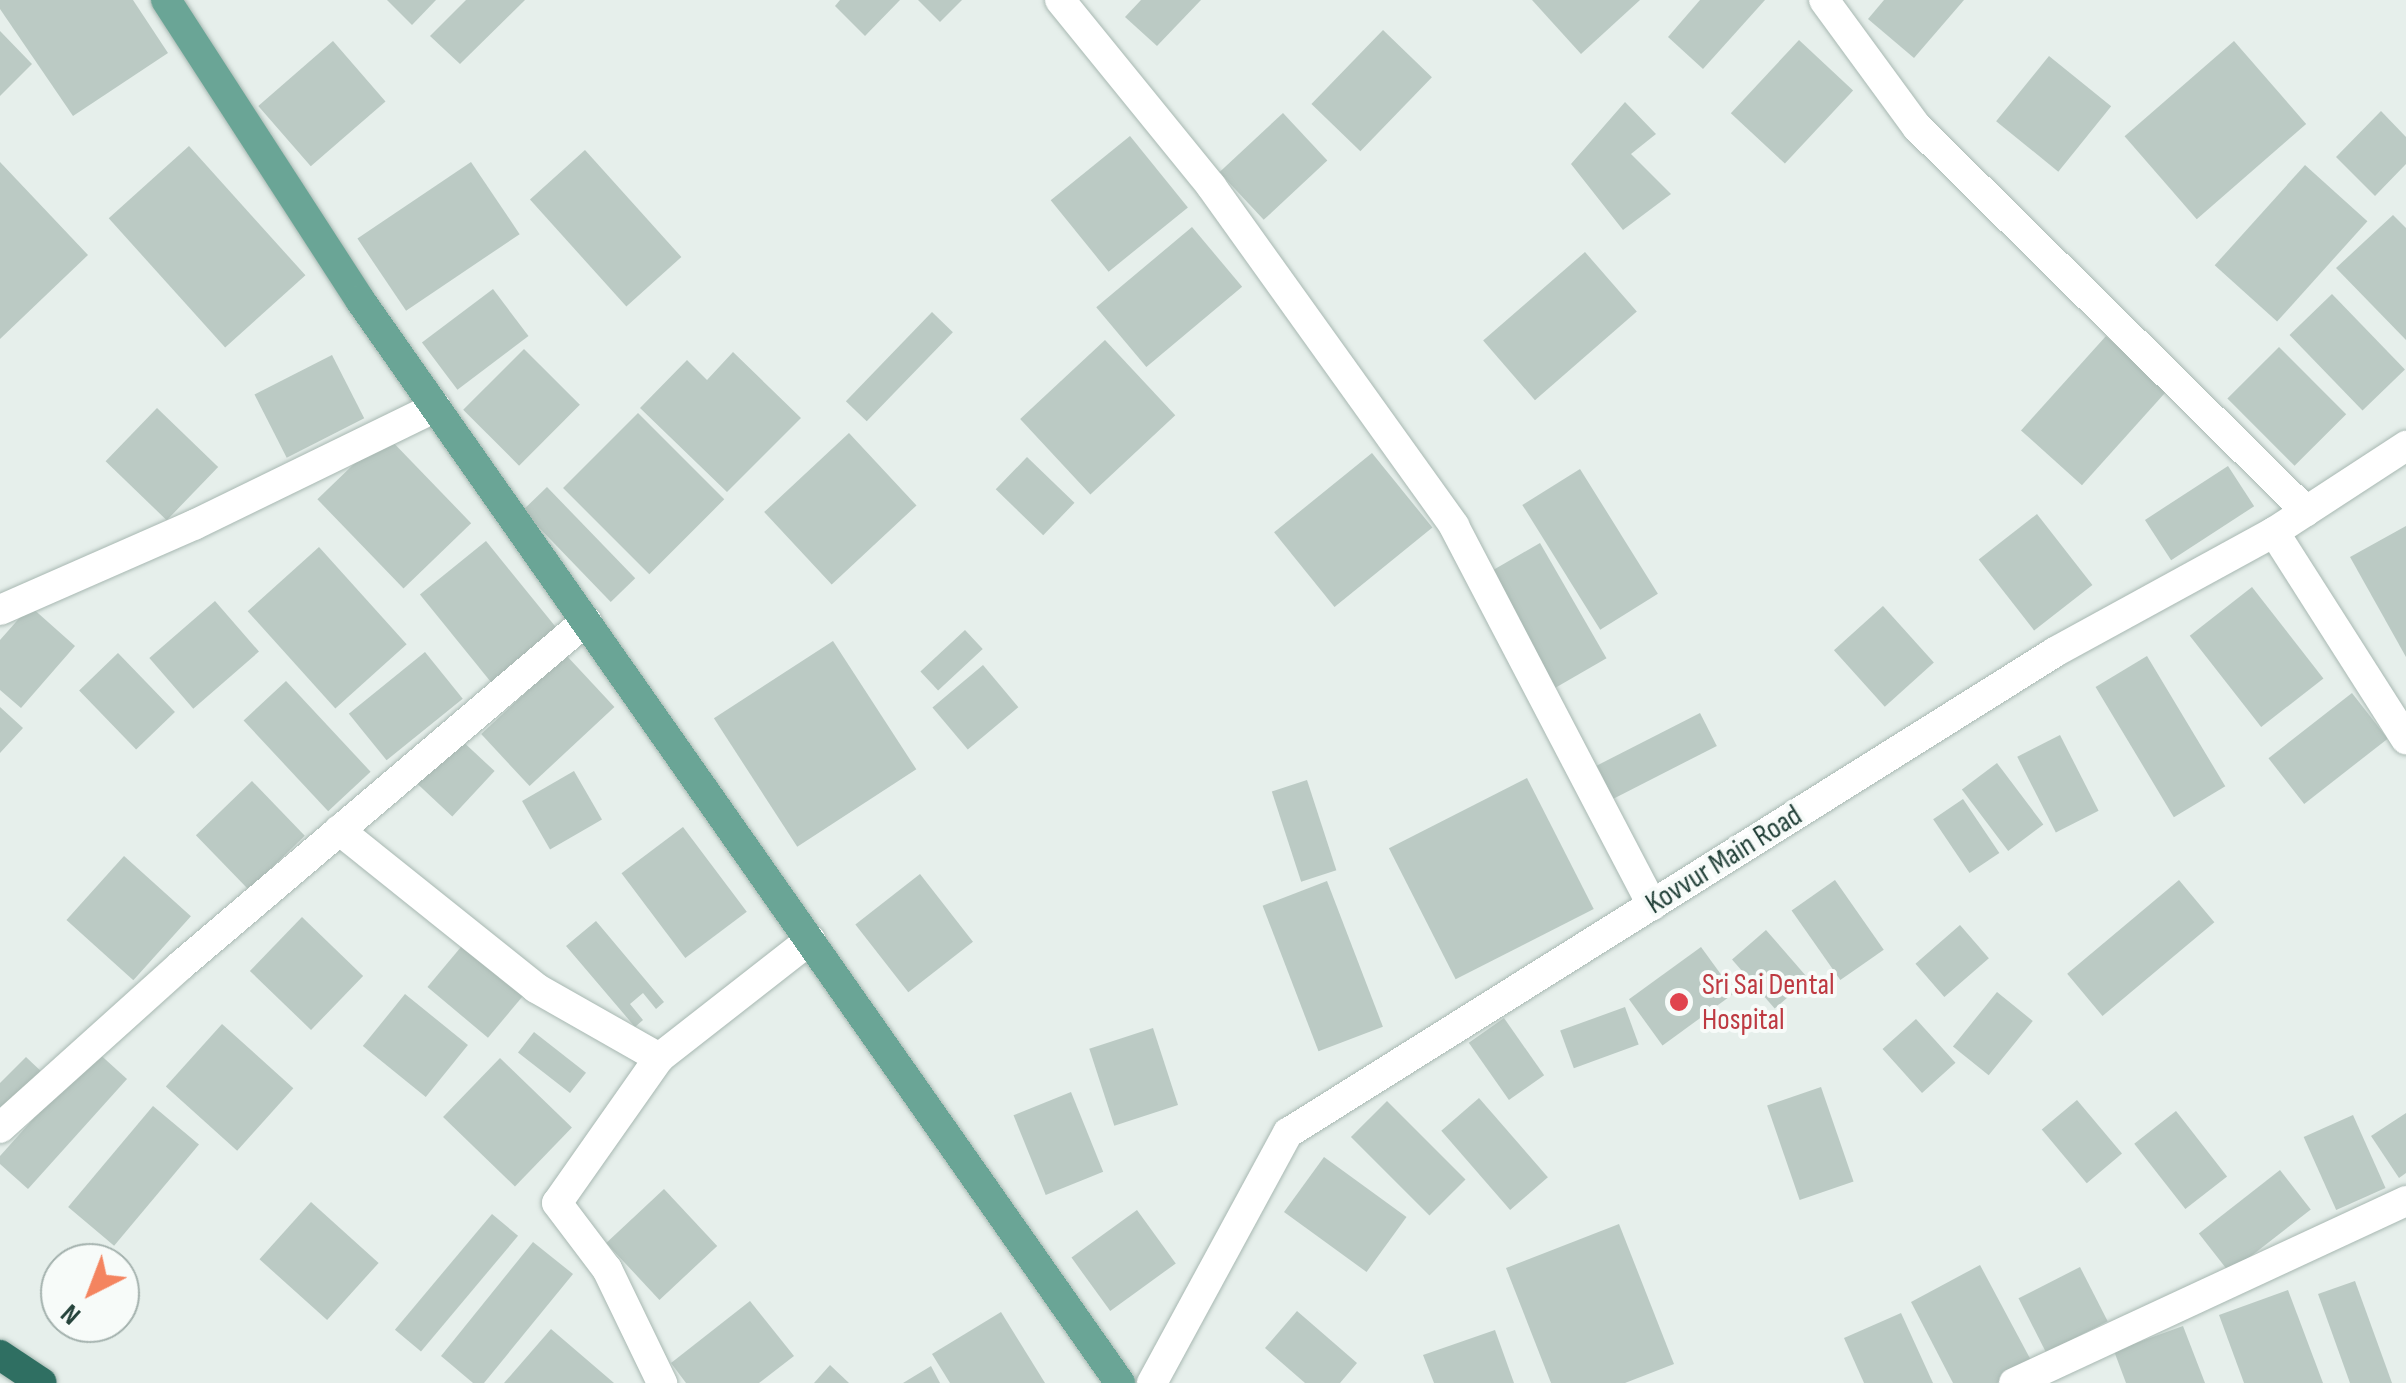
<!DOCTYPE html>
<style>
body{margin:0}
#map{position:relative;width:2406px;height:1383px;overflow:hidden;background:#e6efeb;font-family:"Sofia Sans Condensed",sans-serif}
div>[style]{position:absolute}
.building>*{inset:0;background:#bbcac4;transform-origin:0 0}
.roads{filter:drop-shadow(0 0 2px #a8b8b2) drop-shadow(0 0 2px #a8b8b2)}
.minor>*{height:30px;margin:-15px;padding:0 15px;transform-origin:15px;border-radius:15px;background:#fff}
.major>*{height:30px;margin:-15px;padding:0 15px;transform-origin:15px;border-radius:15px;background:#6aa596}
.highway>*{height:30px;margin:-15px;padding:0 15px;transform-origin:15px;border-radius:15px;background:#2f6f62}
.dots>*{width:28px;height:28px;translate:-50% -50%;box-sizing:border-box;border:5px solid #f7fbf9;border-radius:50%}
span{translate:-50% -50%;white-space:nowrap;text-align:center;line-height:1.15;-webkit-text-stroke:8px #f7fbf9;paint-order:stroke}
.street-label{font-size:30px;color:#24423a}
.health-label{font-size:30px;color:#be3a42}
.left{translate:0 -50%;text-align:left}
.north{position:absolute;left:40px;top:1243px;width:100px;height:100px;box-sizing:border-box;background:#f7fbf9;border:2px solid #a3b1ad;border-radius:50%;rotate:222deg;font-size:28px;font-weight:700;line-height:40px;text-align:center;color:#24423a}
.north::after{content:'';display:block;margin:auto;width:35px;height:45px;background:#f4845f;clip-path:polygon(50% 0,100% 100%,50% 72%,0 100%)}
</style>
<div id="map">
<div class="building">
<i style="clip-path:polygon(0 0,133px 0,168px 53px,73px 116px,0 9px)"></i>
<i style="clip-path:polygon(387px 0,436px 0,412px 25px)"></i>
<i style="clip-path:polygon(466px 0,525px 0,460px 64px,430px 36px)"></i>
<i style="clip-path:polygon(840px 0,900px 0,865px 36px,835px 6px)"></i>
<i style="clip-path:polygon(918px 0,962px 0,940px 22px)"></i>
<i style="clip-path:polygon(1141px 0,1201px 0,1157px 46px,1125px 17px)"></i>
<i style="clip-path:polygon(1532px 0,1640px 0,1581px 54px)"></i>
<i style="clip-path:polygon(1700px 0,1765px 0,1703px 69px,1668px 37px)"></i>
<i style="clip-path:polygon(1884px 0,1964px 0,1914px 58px,1868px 19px)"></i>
<i style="left:1383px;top:30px;width:68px;height:103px;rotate:44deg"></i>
<i style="clip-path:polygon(0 31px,32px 64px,0 96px)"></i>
<i style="left:1799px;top:40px;width:74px;height:100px;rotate:43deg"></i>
<i style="left:333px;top:41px;width:80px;height:99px;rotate:49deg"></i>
<i style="left:2234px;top:41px;width:110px;height:145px;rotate:49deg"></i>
<i style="left:2049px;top:56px;width:80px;height:84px;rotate:39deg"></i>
<i style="clip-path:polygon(1625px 102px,1656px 134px,1631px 154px,1671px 194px,1623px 230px,1571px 164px)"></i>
<i style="clip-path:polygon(2381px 111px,2406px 137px,2406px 164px,2375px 196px,2336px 157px)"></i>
<i style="left:1283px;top:113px;width:65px;height:87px;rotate:47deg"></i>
<i style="left:1130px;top:136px;width:92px;height:102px;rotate:51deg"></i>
<i style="left:189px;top:146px;width:174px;height:108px;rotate:48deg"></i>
<i style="left:585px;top:150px;width:144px;height:74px;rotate:48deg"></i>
<i style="clip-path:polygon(0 162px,88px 255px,0 339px)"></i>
<i style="left:471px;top:162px;width:87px;height:137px;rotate:56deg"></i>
<i style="left:2305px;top:165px;width:84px;height:135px;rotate:42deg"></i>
<i style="clip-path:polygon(2393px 215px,2406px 228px,2406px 340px,2336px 268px)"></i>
<i style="left:1192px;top:227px;width:78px;height:125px;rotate:50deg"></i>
<i style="left:1585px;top:252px;width:79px;height:135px;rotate:49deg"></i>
<i style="left:493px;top:289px;width:59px;height:89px;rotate:53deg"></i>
<i style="left:2332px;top:294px;width:105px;height:59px;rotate:46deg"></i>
<i style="left:932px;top:312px;width:29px;height:124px;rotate:44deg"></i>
<i style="left:2106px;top:336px;width:82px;height:127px;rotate:42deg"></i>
<i style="left:1105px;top:340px;width:103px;height:116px;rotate:47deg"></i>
<i style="left:2279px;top:347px;width:95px;height:73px;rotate:45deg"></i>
<i style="left:524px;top:349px;width:79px;height:86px;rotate:45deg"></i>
<i style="clip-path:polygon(733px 352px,801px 418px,727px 492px,640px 408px,687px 360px,707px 380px)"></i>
<i style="left:332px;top:355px;width:71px;height:87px;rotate:63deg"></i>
<i style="left:157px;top:408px;width:85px;height:74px;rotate:44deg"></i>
<i style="left:638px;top:413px;width:122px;height:106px;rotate:45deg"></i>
<i style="left:849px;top:433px;width:99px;height:116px;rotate:47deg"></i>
<i style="left:385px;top:434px;width:124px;height:94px;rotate:46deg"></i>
<i style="left:1372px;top:453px;width:96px;height:126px;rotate:51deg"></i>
<i style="left:1027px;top:457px;width:66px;height:45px;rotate:44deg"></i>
<i style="left:2228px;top:466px;width:48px;height:99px;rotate:57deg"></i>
<i style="left:1580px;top:469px;width:147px;height:68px;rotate:58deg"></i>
<i style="left:547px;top:487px;width:127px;height:34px;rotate:46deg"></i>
<i style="left:2037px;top:514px;width:90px;height:74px;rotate:52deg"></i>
<i style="clip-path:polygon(2406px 526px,2406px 657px,2350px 557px)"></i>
<i style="left:486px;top:541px;width:115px;height:85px;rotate:51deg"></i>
<i style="left:1540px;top:543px;width:133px;height:60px;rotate:60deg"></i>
<i style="left:319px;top:547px;width:131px;height:96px;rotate:48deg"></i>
<i style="left:2252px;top:587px;width:116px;height:79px;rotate:52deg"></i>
<i style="left:215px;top:601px;width:67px;height:87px;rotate:49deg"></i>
<i style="clip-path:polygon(30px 606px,75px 646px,21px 708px,0 690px,0 640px)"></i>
<i style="left:1883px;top:606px;width:76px;height:66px;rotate:48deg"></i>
<i style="left:965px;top:630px;width:26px;height:61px;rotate:47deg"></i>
<i style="left:833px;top:641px;width:153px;height:142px;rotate:57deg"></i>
<i style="left:425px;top:652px;width:60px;height:98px;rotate:51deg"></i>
<i style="left:118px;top:653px;width:82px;height:54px;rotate:46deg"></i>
<i style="left:566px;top:655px;width:71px;height:116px;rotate:47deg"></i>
<i style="left:2147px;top:656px;width:152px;height:60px;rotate:59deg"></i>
<i style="left:983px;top:665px;width:55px;height:66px;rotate:50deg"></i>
<i style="left:286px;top:681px;width:124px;height:58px;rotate:47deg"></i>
<i style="left:2352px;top:693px;width:58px;height:106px;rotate:52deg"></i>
<i style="clip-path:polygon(0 707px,23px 728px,0 753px)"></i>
<i style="left:1700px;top:713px;width:37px;height:116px;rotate:63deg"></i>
<i style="left:2060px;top:735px;width:85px;height:48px;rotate:63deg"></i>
<i style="left:458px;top:737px;width:50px;height:62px;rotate:43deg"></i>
<i style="left:1997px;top:763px;width:77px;height:44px;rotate:53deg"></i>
<i style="left:574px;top:771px;width:56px;height:60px;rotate:60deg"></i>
<i style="left:1527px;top:778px;width:147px;height:155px;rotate:63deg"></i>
<i style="left:1307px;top:780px;width:95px;height:37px;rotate:72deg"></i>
<i style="left:252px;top:781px;width:76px;height:78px;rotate:46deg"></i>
<i style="left:1963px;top:799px;width:65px;height:36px;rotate:56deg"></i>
<i style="left:683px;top:827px;width:106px;height:77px;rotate:53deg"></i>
<i style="left:124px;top:856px;width:90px;height:86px;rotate:42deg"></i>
<i style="left:920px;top:874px;width:86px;height:82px;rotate:52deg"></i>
<i style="left:1835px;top:880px;width:85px;height:53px;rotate:55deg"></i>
<i style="left:2179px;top:880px;width:55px;height:146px;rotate:50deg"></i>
<i style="left:1327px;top:881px;width:156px;height:69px;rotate:69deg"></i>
<i style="left:302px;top:917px;width:85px;height:75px;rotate:44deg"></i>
<i style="clip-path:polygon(596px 921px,664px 1002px,656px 1009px,643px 993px,630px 1004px,643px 1020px,635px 1027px,566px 946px)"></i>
<i style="left:1960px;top:925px;width:44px;height:59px;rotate:49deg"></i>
<i style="left:1766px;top:930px;width:65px;height:45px;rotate:49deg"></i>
<i style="left:466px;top:941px;width:79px;height:60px;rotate:40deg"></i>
<i style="left:1701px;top:947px;width:57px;height:89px;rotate:54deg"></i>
<i style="left:1997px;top:992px;width:46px;height:70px;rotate:39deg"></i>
<i style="left:405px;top:994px;width:81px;height:67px;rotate:39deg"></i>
<i style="left:1625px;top:1007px;width:40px;height:69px;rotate:70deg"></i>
<i style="left:1504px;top:1018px;width:70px;height:43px;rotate:55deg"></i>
<i style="left:1916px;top:1019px;width:59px;height:45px;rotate:48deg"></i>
<i style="left:222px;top:1024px;width:96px;height:84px;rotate:42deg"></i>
<i style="left:1153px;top:1028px;width:81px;height:67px;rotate:72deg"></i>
<i style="left:534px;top:1032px;width:66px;height:26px;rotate:38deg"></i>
<i style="clip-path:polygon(95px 1050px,127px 1079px,28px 1189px,0 1164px,0 1156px)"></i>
<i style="clip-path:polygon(26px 1057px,45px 1075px,0 1120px,0 1083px)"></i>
<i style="left:500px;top:1058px;width:100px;height:82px;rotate:44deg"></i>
<i style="left:1821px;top:1087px;width:100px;height:57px;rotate:71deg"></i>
<i style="left:1071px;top:1092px;width:86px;height:62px;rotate:68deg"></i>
<i style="left:1479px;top:1098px;width:105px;height:50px;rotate:49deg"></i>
<i style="left:2077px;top:1100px;width:70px;height:46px;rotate:50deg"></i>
<i style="left:1387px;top:1101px;width:111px;height:51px;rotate:45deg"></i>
<i style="left:153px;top:1106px;width:60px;height:132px;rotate:40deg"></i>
<i style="left:2176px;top:1111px;width:83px;height:53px;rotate:52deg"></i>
<i style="clip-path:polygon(2406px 1113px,2406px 1173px,2399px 1178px,2371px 1136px)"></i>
<i style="left:2353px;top:1115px;width:80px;height:54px;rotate:66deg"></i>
<i style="left:1324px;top:1157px;width:102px;height:68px;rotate:36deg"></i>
<i style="left:2280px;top:1170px;width:50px;height:103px;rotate:52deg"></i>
<i style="left:664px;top:1189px;width:78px;height:79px;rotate:47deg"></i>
<i style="left:311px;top:1202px;width:91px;height:77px;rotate:42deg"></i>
<i style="left:1137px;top:1210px;width:66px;height:81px;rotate:54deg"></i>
<i style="left:492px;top:1214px;width:34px;height:151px;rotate:40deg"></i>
<i style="clip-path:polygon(1619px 1224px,1674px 1364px,1625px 1383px,1551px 1383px,1506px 1268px)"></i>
<i style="clip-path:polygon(533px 1242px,573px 1274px,484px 1383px,473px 1383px,441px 1356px)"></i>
<i style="clip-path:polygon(1980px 1265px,2033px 1364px,1997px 1383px,1953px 1383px,1911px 1302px)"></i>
<i style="left:2080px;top:1267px;width:61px;height:69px;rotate:63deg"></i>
<i style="clip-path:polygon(2355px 1281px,2392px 1383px,2350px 1383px,2318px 1294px)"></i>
<i style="clip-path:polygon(2288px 1290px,2323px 1383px,2244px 1383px,2219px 1315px)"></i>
<i style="clip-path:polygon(750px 1301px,794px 1356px,759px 1383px,686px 1383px,671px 1363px)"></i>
<i style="clip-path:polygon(1297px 1311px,1357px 1363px,1340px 1383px,1305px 1383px,1265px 1348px)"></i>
<i style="clip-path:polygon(1001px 1312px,1045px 1383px,950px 1383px,932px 1354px)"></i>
<i style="clip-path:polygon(1901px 1313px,1933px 1383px,1864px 1383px,1844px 1338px)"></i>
<i style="clip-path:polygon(2183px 1326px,2205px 1383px,2126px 1383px,2114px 1351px)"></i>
<i style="clip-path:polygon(551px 1329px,614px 1383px,504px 1383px)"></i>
<i style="clip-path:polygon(1495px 1330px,1514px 1383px,1434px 1383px,1423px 1355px)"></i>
<i style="clip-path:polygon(830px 1365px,849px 1383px,814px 1383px)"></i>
<i style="clip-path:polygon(931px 1366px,940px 1383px,903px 1383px)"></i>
</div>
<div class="roads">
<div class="minor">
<i style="left:1060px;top:0;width:240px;rotate:50.9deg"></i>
<i style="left:1211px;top:186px;width:418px;rotate:54.4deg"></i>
<i style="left:1454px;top:526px;width:428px;rotate:62.4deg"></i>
<i style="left:1824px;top:0;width:157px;rotate:53.8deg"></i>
<i style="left:1917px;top:127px;width:547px;rotate:44.63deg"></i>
<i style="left:2274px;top:532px;width:246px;rotate:57.5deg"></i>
<i style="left:0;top:610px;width:212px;rotate:-23.7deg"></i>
<i style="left:194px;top:525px;width:269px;rotate:-26deg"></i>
<i style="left:339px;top:830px;width:253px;rotate:38.7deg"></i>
<i style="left:536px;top:988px;width:142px;rotate:29.6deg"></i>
<i style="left:659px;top:1058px;width:192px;rotate:-38deg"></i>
<i style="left:659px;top:1058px;width:177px;rotate:125.1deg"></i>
<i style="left:557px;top:1203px;width:83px;rotate:52.9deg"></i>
<i style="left:607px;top:1269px;width:127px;rotate:64.2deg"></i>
<i style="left:0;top:1128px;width:242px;rotate:-42deg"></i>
<i style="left:180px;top:966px;width:533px;rotate:-40.36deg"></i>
<i style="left:1152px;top:1383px;width:285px;rotate:-61.5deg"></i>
<i style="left:1288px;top:1133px;width:905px;rotate:-32.09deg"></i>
<i style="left:2055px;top:652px;width:250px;rotate:-28.7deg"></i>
<i style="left:2274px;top:532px;width:158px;rotate:-33.1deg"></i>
<i style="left:2014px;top:1383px;width:432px;rotate:-24.9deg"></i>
</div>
<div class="major">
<i style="left:166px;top:0;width:357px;rotate:57.1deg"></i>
<i style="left:360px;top:300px;width:1323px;rotate:54.94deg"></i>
</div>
<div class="highway">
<i style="left:0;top:1355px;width:50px;rotate:33.7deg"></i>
</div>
</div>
<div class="dots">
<i style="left:1679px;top:1002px;background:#e0444e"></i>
</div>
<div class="street-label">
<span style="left:1724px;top:860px;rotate:-32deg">Kovvur Main Road</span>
</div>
<div class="health-label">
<span class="left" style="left:1702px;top:1002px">Sri Sai Dental<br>Hospital</span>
</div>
<div class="north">N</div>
</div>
